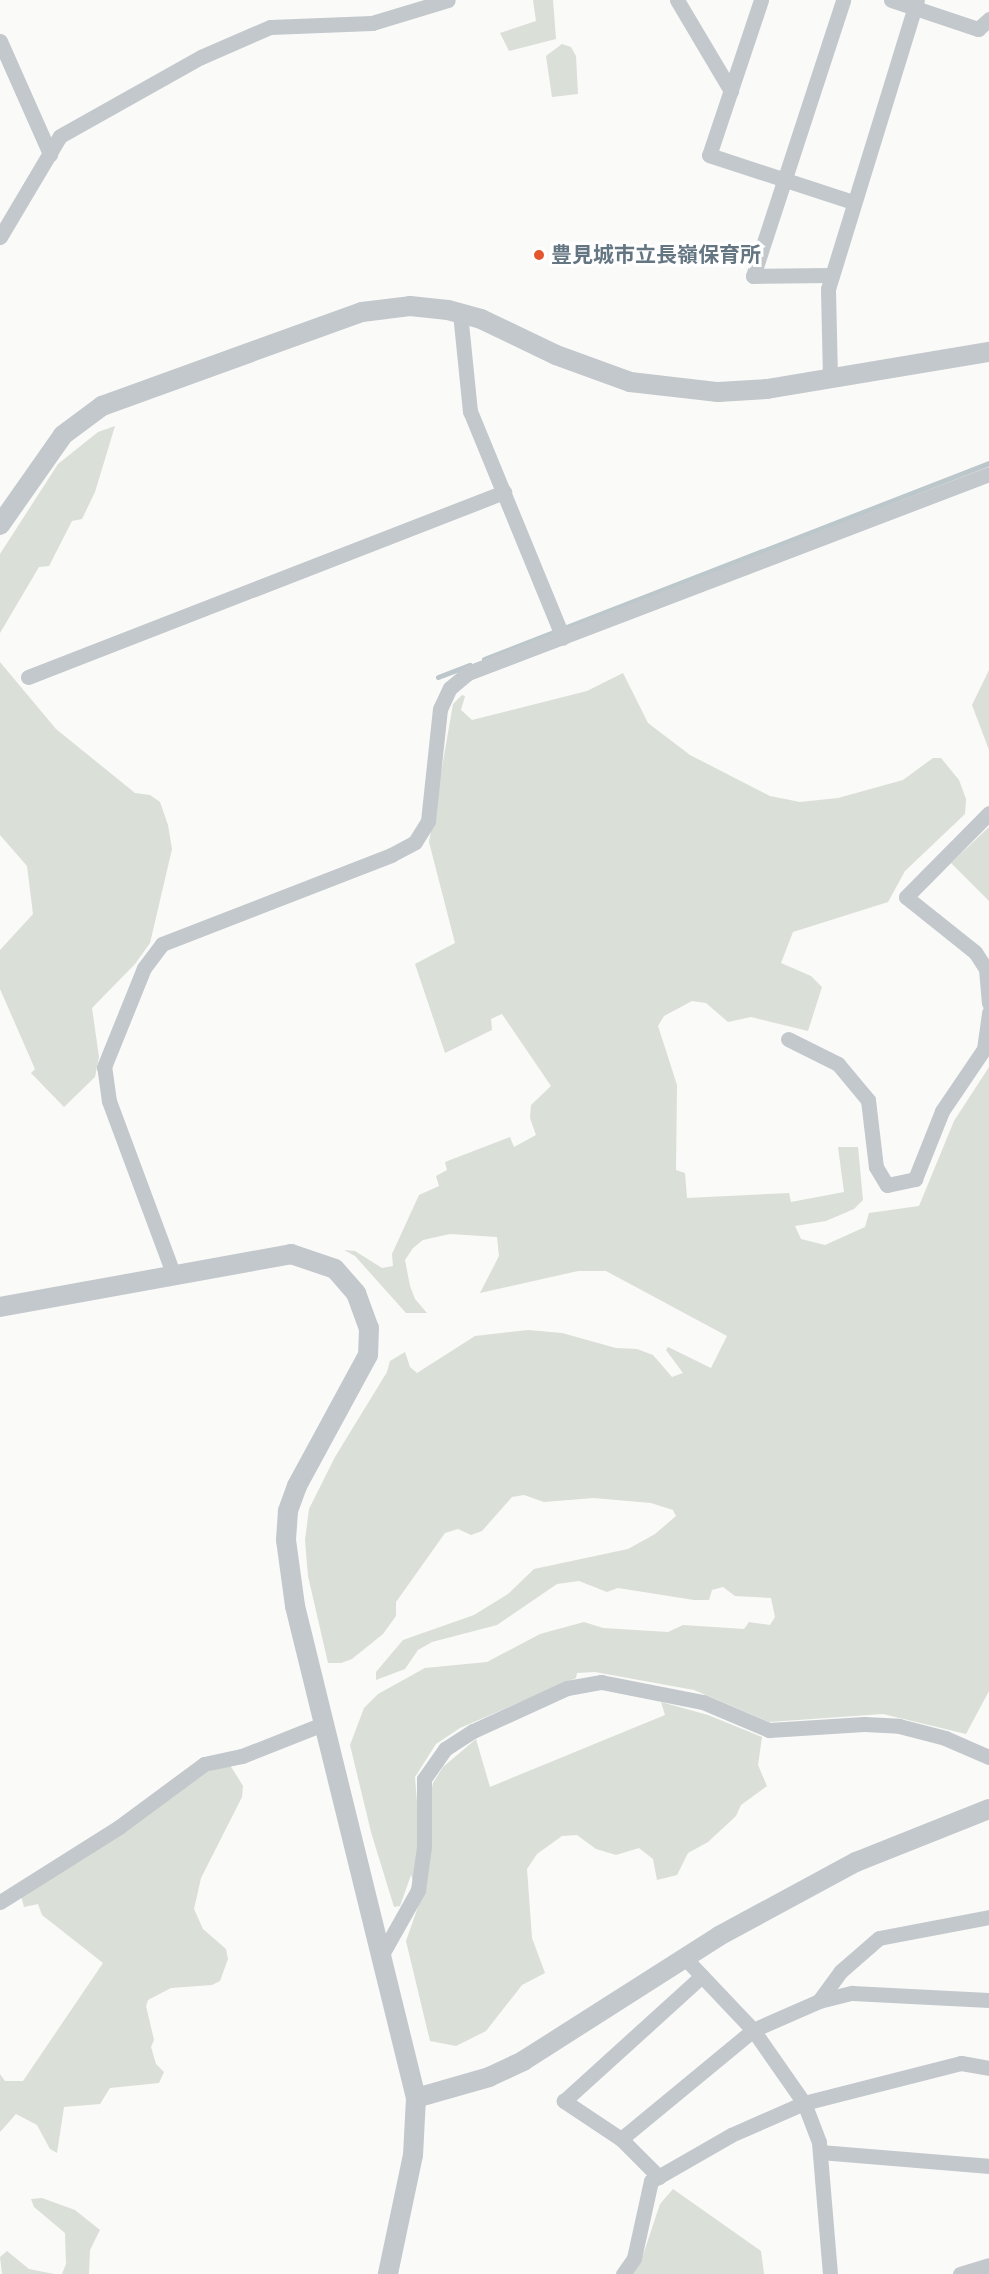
<!DOCTYPE html>
<meta charset="utf-8">
<style>
body{margin:0}
#map{position:relative;width:989px;height:2274px;overflow:hidden;background:#fafaf8;font-family:"Space Grotesk","Noto Sans JP",sans-serif}
div>[style]{position:absolute}
.green>*{inset:0;background:#dadfd7}
.stream>*{height:5px;margin:-2.5px;padding:0 2.5px;transform-origin:2.5px;border-radius:2.5px;background:#bbc7cb}
.minor>*{height:15px;margin:-7.5px;padding:0 7.5px;transform-origin:7.5px;border-radius:7.5px;background:#c3c8cc}
.tertiary>*{height:20px;margin:-10px;padding:0 10px;transform-origin:10px;border-radius:10px;background:#c3c8cc}
.dots>*{width:16px;height:16px;translate:-50% -50%;box-sizing:border-box;border:3px solid #fff;border-radius:50%}
span{translate:-50% -50%;white-space:nowrap;text-align:center;line-height:1.15;-webkit-text-stroke:6px #fff;paint-order:stroke}
.poi-label{font-size:21px;color:#657683;font-weight:700}
.left{translate:0 -50%;text-align:left}
</style>
<div id="map">
<div class="green">
<i style="clip-path:polygon(533px 0,553px 0,556px 39px,509px 51px,500px 33px,536px 21px)"></i>
<i style="clip-path:polygon(562px 44px,571px 47px,576px 56px,578px 94px,552px 97px,546px 56px)"></i>
<i style="clip-path:polygon(115px 426px,95px 492px,82px 519px,72px 521px,49px 566px,39px 567px,0 633px,0 554px,58px 464px,98px 432px)"></i>
<i style="clip-path:polygon(0 662px,56px 729px,135px 793px,150px 795px,160px 802px,168px 825px,172px 849px,150px 943px,135px 964px,92px 1008px,99px 1057px,95px 1077px,64px 1107px,31px 1073px,35px 1069px,0 989px,0 950px,33px 914px,27px 866px,0 835px)"></i>
<i style="clip-path:polygon(989px 670px,989px 750px,972px 705px)"></i>
<i style="clip-path:polygon(623px 673px,648px 723px,690px 755px,770px 796px,800px 802px,838px 798px,903px 780px,933px 758px,941px 758px,959px 780px,966px 799px,965px 814px,905px 871px,888px 902px,793px 932px,781px 963px,811px 976px,822px 987px,808px 1031px,751px 1017px,728px 1022px,706px 1003px,692px 1001px,664px 1016px,658px 1026px,677px 1085px,676px 1170px,685px 1173px,687px 1198px,789px 1193px,791px 1202px,844px 1192px,838px 1147px,858px 1147px,863px 1200px,854px 1209px,826px 1221px,795px 1226px,801px 1239px,825px 1245px,865px 1227px,869px 1213px,919px 1206px,954px 1121px,989px 1067px,989px 1691px,966px 1734px,883px 1714px,769px 1722px,694px 1690px,595px 1672px,577px 1673px,576px 1678px,460px 1728px,436px 1744px,415px 1777px,420px 1841px,433px 1783px,443px 1767px,476px 1739px,490px 1787px,665px 1715px,661px 1702px,708px 1715px,762px 1737px,758px 1765px,767px 1786px,741px 1805px,736px 1816px,708px 1842px,688px 1853px,677px 1875px,657px 1880px,653px 1859px,639px 1848px,616px 1855px,596px 1849px,577px 1835px,562px 1836px,537px 1854px,527px 1869px,532px 1938px,545px 1973px,522px 1985px,486px 2031px,456px 2046px,430px 2041px,406px 1941px,420px 1901px,411px 1875px,400px 1906px,394px 1907px,371px 1832px,350px 1745px,364px 1708px,378px 1694px,425px 1668px,487px 1662px,540px 1634px,584px 1622px,603px 1628px,668px 1632px,683px 1625px,744px 1629px,749px 1622px,770px 1625px,775px 1617px,771px 1598px,735px 1596px,723px 1587px,712px 1590px,709px 1600px,694px 1600px,618px 1588px,607px 1592px,579px 1581px,557px 1584px,497px 1625px,432px 1642px,418px 1650px,405px 1669px,376px 1680px,376px 1672px,403px 1640px,474px 1615px,508px 1594px,534px 1569px,628px 1549px,655px 1534px,676px 1516px,673px 1510px,651px 1503px,594px 1498px,544px 1502px,524px 1495px,512px 1497px,482px 1531px,471px 1535px,458px 1529px,445px 1533px,396px 1602px,396px 1616px,383px 1634px,352px 1659px,341px 1663px,328px 1663px,308px 1576px,305px 1540px,309px 1509px,335px 1457px,387px 1372px,390px 1361px,405px 1352px,410px 1367px,417px 1373px,475px 1336px,528px 1330px,562px 1333px,616px 1348px,637px 1349px,653px 1355px,672px 1377px,683px 1373px,666px 1350px,668px 1347px,711px 1368px,727px 1336px,606px 1271px,578px 1271px,480px 1293px,499px 1256px,497px 1237px,450px 1234px,423px 1240px,413px 1248px,405px 1260px,410px 1286px,415px 1299px,427px 1313px,406px 1313px,355px 1256px,344px 1250px,355px 1251px,382px 1268px,393px 1266px,392px 1254px,419px 1195px,439px 1186px,436px 1176px,447px 1170px,445px 1162px,510px 1137px,514px 1147px,536px 1135px,530px 1118px,531px 1105px,551px 1086px,502px 1014px,491px 1019px,492px 1030px,445px 1053px,415px 964px,455px 943px,429px 842px,453px 704px,462px 695px,465px 696px,461px 710px,472px 720px,587px 691px)"></i>
<i style="clip-path:polygon(989px 827px,989px 901px,951px 863px)"></i>
<i style="clip-path:polygon(230px 1765px,243px 1786px,242px 1797px,201px 1878px,194px 1909px,203px 1929px,226px 1949px,228px 1959px,220px 1981px,212px 1985px,171px 1988px,148px 2000px,146px 2006px,154px 2040px,151px 2047px,156px 2064px,164px 2072px,159px 2083px,110px 2088px,100px 2104px,64px 2107px,57px 2153px,50px 2149px,37px 2125px,16px 2114px,0 2132px,0 2074px,5px 2081px,23px 2081px,103px 1963px,42px 1915px,38px 1904px,24px 1907px,21px 1896px,203px 1773px)"></i>
<i style="clip-path:polygon(673px 2189px,761px 2251px,764px 2274px,632px 2274px,643px 2255px,660px 2204px)"></i>
<i style="clip-path:polygon(42px 2198px,75px 2210px,100px 2230px,90px 2250px,89px 2274px,62px 2274px,66px 2264px,65px 2233px,34px 2207px,31px 2199px)"></i>
<i style="clip-path:polygon(7px 2251px,29px 2269px,54px 2274px,2px 2274px,0 2257px)"></i>
</div>
<div class="stream">
<i style="left:484px;top:659px;width:542px;rotate:-21.21deg"></i>
<i style="left:438px;top:677px;width:34px;rotate:-21deg"></i>
</div>
<div class="minor">
<i style="left:677px;top:0;width:106px;rotate:59.3deg"></i>
<i style="left:761px;top:0;width:163px;rotate:108.5deg"></i>
<i style="left:709px;top:155px;width:151px;rotate:18.1deg"></i>
<i style="left:891px;top:0;width:92px;rotate:18.4deg"></i>
<i style="left:978px;top:29px;width:15px;rotate:-42deg"></i>
<i style="left:0;top:41px;width:124px;rotate:66.1deg"></i>
<i style="left:0;top:237px;width:117px;rotate:-59.3deg"></i>
<i style="left:60px;top:136px;width:162px;rotate:-29.3deg"></i>
<i style="left:201px;top:57px;width:75px;rotate:-23.5deg"></i>
<i style="left:270px;top:27px;width:102px;rotate:-2.2deg"></i>
<i style="left:372px;top:23px;width:79px;rotate:-16.8deg"></i>
<i style="left:832px;top:275px;width:79px;rotate:179.3deg"></i>
<i style="left:753px;top:276px;width:290px;rotate:-71.9deg"></i>
<i style="left:460px;top:313px;width:99px;rotate:84.2deg"></i>
<i style="left:470px;top:411px;width:245px;rotate:67.7deg"></i>
<i style="left:830px;top:378px;width:89px;rotate:-91.3deg"></i>
<i style="left:828px;top:289px;width:302px;rotate:-72.9deg"></i>
<i style="left:28px;top:677px;width:511px;rotate:-21.24deg"></i>
<i style="left:989px;top:813px;width:118px;rotate:134.7deg"></i>
<i style="left:906px;top:897px;width:88px;rotate:38.6deg"></i>
<i style="left:975px;top:952px;width:20px;rotate:57deg"></i>
<i style="left:986px;top:969px;width:34px;rotate:85deg"></i>
<i style="left:788px;top:1039px;width:56px;rotate:26.6deg"></i>
<i style="left:838px;top:1064px;width:47px;rotate:50.2deg"></i>
<i style="left:868px;top:1100px;width:67px;rotate:83.2deg"></i>
<i style="left:876px;top:1167px;width:21px;rotate:59deg"></i>
<i style="left:887px;top:1185px;width:29px;rotate:-12deg"></i>
<i style="left:915px;top:1179px;width:73px;rotate:-68.3deg"></i>
<i style="left:942px;top:1111px;width:75px;rotate:-55.9deg"></i>
<i style="left:984px;top:1049px;width:37px;rotate:-82deg"></i>
<i style="left:173px;top:1273px;width:184px;rotate:-110.4deg"></i>
<i style="left:109px;top:1101px;width:34px;rotate:-98deg"></i>
<i style="left:104px;top:1067px;width:107px;rotate:-68deg"></i>
<i style="left:144px;top:968px;width:30px;rotate:-53deg"></i>
<i style="left:162px;top:944px;width:246px;rotate:-21.2deg"></i>
<i style="left:391px;top:855px;width:27px;rotate:-28deg"></i>
<i style="left:415px;top:842px;width:25px;rotate:-58deg"></i>
<i style="left:428px;top:821px;width:113px;rotate:-83.9deg"></i>
<i style="left:440px;top:709px;width:23px;rotate:-65deg"></i>
<i style="left:450px;top:688px;width:23px;rotate:-40deg"></i>
<i style="left:468px;top:673px;width:558px;rotate:-20.9deg"></i>
<i style="left:0;top:1902px;width:141px;rotate:-32.2deg"></i>
<i style="left:119px;top:1827px;width:106px;rotate:-36.5deg"></i>
<i style="left:204px;top:1764px;width:39px;rotate:-12deg"></i>
<i style="left:242px;top:1756px;width:87px;rotate:-21.6deg"></i>
<i style="left:381px;top:1956px;width:76px;rotate:-60.7deg"></i>
<i style="left:418px;top:1890px;width:43px;rotate:-82.1deg"></i>
<i style="left:424px;top:1847px;width:68px;rotate:-90deg"></i>
<i style="left:424px;top:1779px;width:37px;rotate:-55deg"></i>
<i style="left:445px;top:1749px;width:33px;rotate:-33deg"></i>
<i style="left:473px;top:1731px;width:103px;rotate:-24.6deg"></i>
<i style="left:567px;top:1688px;width:35px;rotate:-10deg"></i>
<i style="left:601px;top:1682px;width:104px;rotate:11.1deg"></i>
<i style="left:703px;top:1702px;width:72px;rotate:23deg"></i>
<i style="left:769px;top:1730px;width:95px;rotate:-3.6deg"></i>
<i style="left:864px;top:1724px;width:35px;rotate:3deg"></i>
<i style="left:899px;top:1726px;width:48px;rotate:14.6deg"></i>
<i style="left:945px;top:1738px;width:48px;rotate:23.4deg"></i>
<i style="left:819px;top:2001px;width:37px;rotate:-54deg"></i>
<i style="left:841px;top:1971px;width:50px;rotate:-41deg"></i>
<i style="left:879px;top:1938px;width:112px;rotate:-10.8deg"></i>
<i style="left:621px;top:2139px;width:171px;rotate:-39.5deg"></i>
<i style="left:753px;top:2030px;width:99px;rotate:-133.4deg"></i>
<i style="left:820px;top:2152px;width:170px;rotate:4.7deg"></i>
<i style="left:659px;top:2177px;width:54px;rotate:-135deg"></i>
<i style="left:621px;top:2139px;width:69px;rotate:-146.3deg"></i>
<i style="left:564px;top:2101px;width:186px;rotate:-42.2deg"></i>
<i style="left:623px;top:2274px;width:19px;rotate:-55deg"></i>
<i style="left:634px;top:2258px;width:79px;rotate:-77.6deg"></i>
<i style="left:651px;top:2181px;width:92px;rotate:-29.9deg"></i>
<i style="left:731px;top:2135px;width:80px;rotate:-23.7deg"></i>
<i style="left:804px;top:2103px;width:162px;rotate:-14.3deg"></i>
<i style="left:961px;top:2063px;width:28px;rotate:10deg"></i>
<i style="left:830px;top:2274px;width:132px;rotate:-94.8deg"></i>
<i style="left:819px;top:2142px;width:42px;rotate:-111deg"></i>
<i style="left:804px;top:2103px;width:89px;rotate:-124.9deg"></i>
<i style="left:753px;top:2030px;width:72px;rotate:-23.7deg"></i>
<i style="left:819px;top:2001px;width:34px;rotate:-14deg"></i>
<i style="left:852px;top:1993px;width:137px;rotate:2.9deg"></i>
<i style="left:960px;top:2274px;width:30px;rotate:-17deg"></i>
</div>
<div class="tertiary">
<i style="left:0;top:525px;width:110px;rotate:-55deg"></i>
<i style="left:63px;top:435px;width:49px;rotate:-36.6deg"></i>
<i style="left:102px;top:406px;width:276px;rotate:-19.9deg"></i>
<i style="left:362px;top:312px;width:48px;rotate:-7.1deg"></i>
<i style="left:410px;top:306px;width:38px;rotate:6deg"></i>
<i style="left:448px;top:310px;width:34px;rotate:15deg"></i>
<i style="left:481px;top:319px;width:83px;rotate:25.6deg"></i>
<i style="left:556px;top:355px;width:79px;rotate:20deg"></i>
<i style="left:630px;top:382px;width:89px;rotate:6.5deg"></i>
<i style="left:718px;top:392px;width:49px;rotate:-3.5deg"></i>
<i style="left:767px;top:389px;width:225px;rotate:-9.5deg"></i>
<i style="left:0;top:1307px;width:296px;rotate:-10.3deg"></i>
<i style="left:291px;top:1254px;width:46px;rotate:18.8deg"></i>
<i style="left:335px;top:1269px;width:32px;rotate:49deg"></i>
<i style="left:356px;top:1293px;width:37px;rotate:70deg"></i>
<i style="left:369px;top:1328px;width:27px;rotate:92deg"></i>
<i style="left:368px;top:1355px;width:149px;rotate:118.5deg"></i>
<i style="left:297px;top:1486px;width:27px;rotate:110deg"></i>
<i style="left:288px;top:1511px;width:29px;rotate:94deg"></i>
<i style="left:286px;top:1540px;width:67px;rotate:82.2deg"></i>
<i style="left:295px;top:1606px;width:507px;rotate:76.18deg"></i>
<i style="left:416px;top:2098px;width:57px;rotate:93deg"></i>
<i style="left:413px;top:2155px;width:122px;rotate:101.9deg"></i>
<i style="left:416px;top:2098px;width:76px;rotate:-16deg"></i>
<i style="left:489px;top:2077px;width:38px;rotate:-25deg"></i>
<i style="left:523px;top:2061px;width:232px;rotate:-32.5deg"></i>
<i style="left:719px;top:1936px;width:156px;rotate:-28.4deg"></i>
<i style="left:856px;top:1862px;width:143px;rotate:-21.7deg"></i>
</div>
<div class="dots">
<i style="left:539px;top:255px;background:#e4572e"></i>
</div>
<div class="poi-label">
<span class="left" style="left:551px;top:255px">豊見城市立長嶺保育所</span>
</div>
</div>
